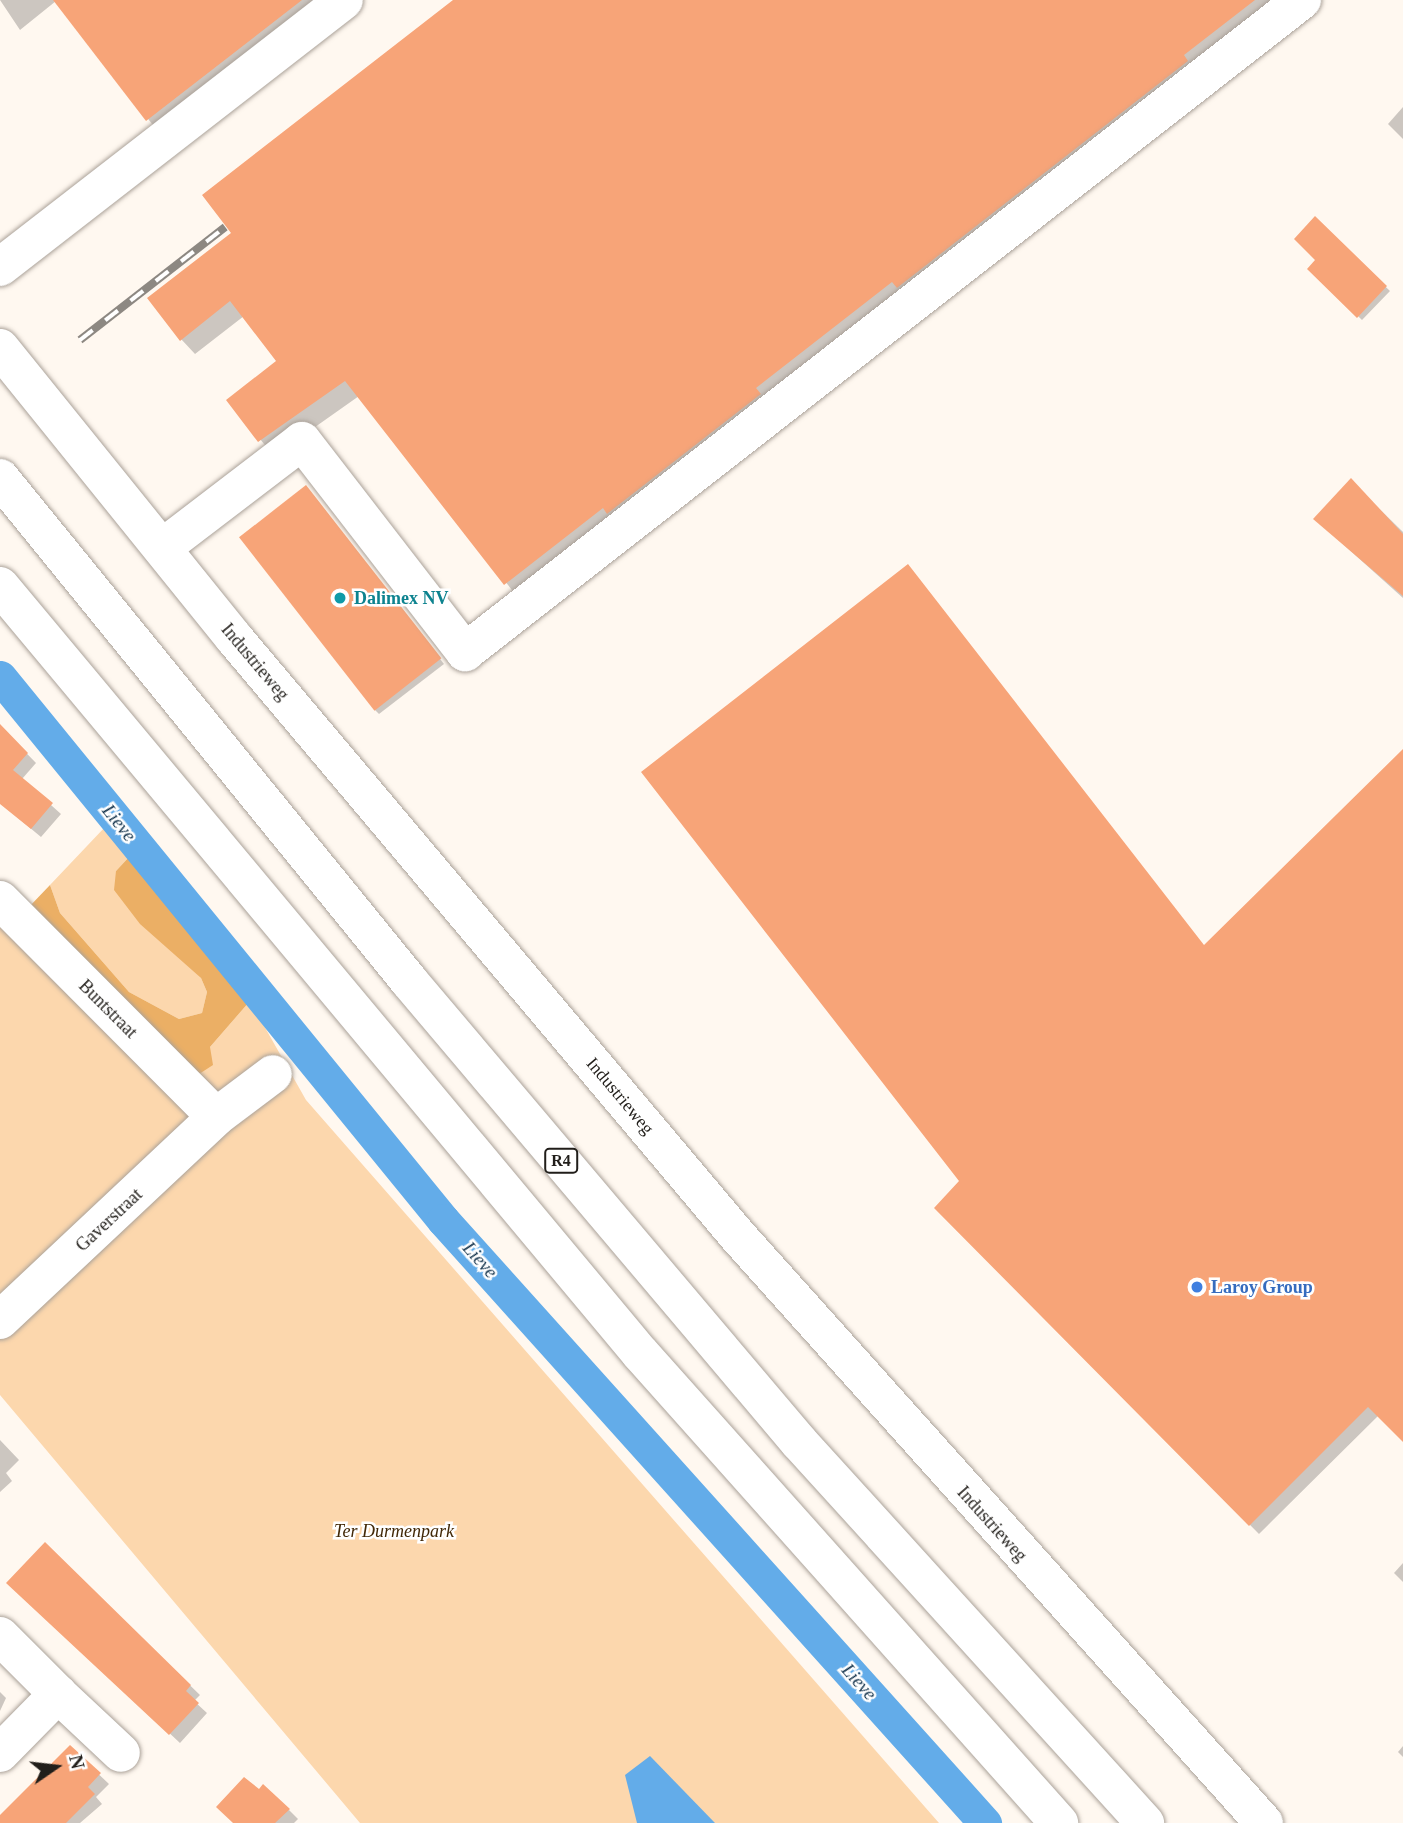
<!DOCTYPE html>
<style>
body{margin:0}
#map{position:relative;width:1403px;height:1823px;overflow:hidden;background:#fff8f0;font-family:"Times New Roman",serif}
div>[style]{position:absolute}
.green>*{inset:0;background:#fcd7ad}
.forest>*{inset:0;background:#ebaf65}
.water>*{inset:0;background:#63ace9}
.shadow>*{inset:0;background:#0003}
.canal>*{height:33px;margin:-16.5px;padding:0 16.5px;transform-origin:16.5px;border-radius:16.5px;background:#63ace9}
.building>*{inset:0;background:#f7a478;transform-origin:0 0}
.roads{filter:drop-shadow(0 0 2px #aba299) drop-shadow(0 0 2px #aba299)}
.minor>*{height:38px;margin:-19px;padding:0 19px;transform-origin:19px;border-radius:19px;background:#fff}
.highway>*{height:38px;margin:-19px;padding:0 19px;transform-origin:19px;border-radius:19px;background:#fff}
.rail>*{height:8px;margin-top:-4px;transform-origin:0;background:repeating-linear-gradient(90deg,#fff 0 16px,#8d8882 0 32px);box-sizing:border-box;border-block:2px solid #8d8882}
.dots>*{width:19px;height:19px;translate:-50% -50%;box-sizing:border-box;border:4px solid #fff;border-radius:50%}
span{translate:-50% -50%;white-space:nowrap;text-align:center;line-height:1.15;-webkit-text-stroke:5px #fff;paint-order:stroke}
.shield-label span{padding:2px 5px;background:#fff;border:2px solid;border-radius:5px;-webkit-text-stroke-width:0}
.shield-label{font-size:16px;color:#211e1a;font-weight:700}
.culture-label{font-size:18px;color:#0d838f;font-weight:700}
.left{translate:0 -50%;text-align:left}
.street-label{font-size:18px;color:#211e1a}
.shop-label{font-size:18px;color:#366cbe;font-weight:700}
.park-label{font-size:18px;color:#422908;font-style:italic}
.water-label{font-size:19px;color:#12324b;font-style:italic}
.north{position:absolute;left:21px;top:1732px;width:70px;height:70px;-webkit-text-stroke:5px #fff;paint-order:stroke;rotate:76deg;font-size:19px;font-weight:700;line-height:28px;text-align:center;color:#211e1a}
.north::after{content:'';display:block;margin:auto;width:24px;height:32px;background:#211e1a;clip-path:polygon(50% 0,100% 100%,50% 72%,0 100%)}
</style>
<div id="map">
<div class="green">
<i style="clip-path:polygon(105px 827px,129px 857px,116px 871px,201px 978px,207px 992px,202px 1013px,179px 1019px,129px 992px,60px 913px,50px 885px)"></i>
<i style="clip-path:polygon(0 920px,210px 1047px,250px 1001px,306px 1100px,939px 1823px,360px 1823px,0 1395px)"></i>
</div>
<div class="forest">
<i style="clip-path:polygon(129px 857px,250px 1001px,210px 1047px,213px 1065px,196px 1076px,28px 908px,50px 885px,60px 913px,129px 992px,179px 1019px,202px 1013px,207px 992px,201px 978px,140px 924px,114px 890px,116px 871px)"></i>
</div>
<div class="water">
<i style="clip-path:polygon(650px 1756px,715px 1823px,637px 1823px,625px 1775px)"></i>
</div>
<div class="shadow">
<i style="clip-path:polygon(0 0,323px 0,156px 129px,56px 1px,20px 30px)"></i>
<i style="clip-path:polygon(456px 0,1293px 0,519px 599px,359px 396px,274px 456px,228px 400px,279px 361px,244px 316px,195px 354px,181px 339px,233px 233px)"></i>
<i style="clip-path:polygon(1403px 107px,1403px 139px,1388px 124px)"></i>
<i style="clip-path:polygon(1315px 219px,1390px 291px,1362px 320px,1310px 269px,1317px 260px)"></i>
<i style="clip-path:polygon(1351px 481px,1403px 532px,1403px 598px,1325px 528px)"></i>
<i style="clip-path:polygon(310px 491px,444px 664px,379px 714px,375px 710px)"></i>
<i style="clip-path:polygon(0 726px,36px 763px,22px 779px,61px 814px,41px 837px,0 803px)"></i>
<i style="clip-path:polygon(1403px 751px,1403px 1439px,1379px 1415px,1259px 1534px,936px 1208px)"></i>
<i style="clip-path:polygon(0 1440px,19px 1460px,6px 1473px,12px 1481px,0 1492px)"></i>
<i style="clip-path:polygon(45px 1545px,200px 1695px,194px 1701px,207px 1713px,180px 1743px,18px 1592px)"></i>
<i style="clip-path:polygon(1403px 1563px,1403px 1582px,1394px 1573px)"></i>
<i style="clip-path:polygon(0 1692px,6px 1698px,0 1711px)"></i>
<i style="clip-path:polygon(1403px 1746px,1403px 1757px,1398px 1752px)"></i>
<i style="clip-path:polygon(70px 1747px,109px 1784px,96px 1797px,102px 1804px,80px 1823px,0 1823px)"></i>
<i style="clip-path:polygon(289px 1810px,298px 1819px,294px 1823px,235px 1823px)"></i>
</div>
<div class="canal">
<i style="left:0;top:677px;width:701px;rotate:50.79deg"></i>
<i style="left:443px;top:1220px;width:811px;rotate:48.05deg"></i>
</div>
<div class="building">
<i style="clip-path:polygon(53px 0,302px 0,146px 121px)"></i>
<i style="clip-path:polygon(453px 0,1255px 0,1184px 55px,1188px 61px,897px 288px,892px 282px,756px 388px,761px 394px,607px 514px,603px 508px,504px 585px,345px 381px,258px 442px,226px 400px,276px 361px,230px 301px,180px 341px,147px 298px,231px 233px,202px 195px)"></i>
<i style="clip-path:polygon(1315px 216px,1387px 286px,1357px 318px,1307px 269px,1315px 260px,1294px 239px)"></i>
<i style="clip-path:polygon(1351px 478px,1403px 534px,1403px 596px,1313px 519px)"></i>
<i style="left:306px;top:485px;width:220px;height:85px;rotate:52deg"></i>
<i style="clip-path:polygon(908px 564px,1204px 945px,1403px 749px,1403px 1442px,1368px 1407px,1249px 1526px,934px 1208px,959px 1181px,641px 772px)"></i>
<i style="clip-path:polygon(0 724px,28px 753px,13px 770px,53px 803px,31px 829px,0 804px)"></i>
<i style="clip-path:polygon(45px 1542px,191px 1685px,186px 1691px,199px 1703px,169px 1735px,6px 1583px)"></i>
<i style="clip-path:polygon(70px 1745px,101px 1773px,88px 1787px,95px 1794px,66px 1823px,0 1823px,0 1815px)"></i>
<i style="clip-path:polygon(244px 1777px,259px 1789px,263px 1784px,290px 1809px,275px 1823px,233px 1823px,216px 1807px)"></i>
</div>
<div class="roads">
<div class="minor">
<i style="left:0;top:267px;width:435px;rotate:-37.8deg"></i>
<i style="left:0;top:348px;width:373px;rotate:51.1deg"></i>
<i style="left:234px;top:638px;width:779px;rotate:49.89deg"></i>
<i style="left:736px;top:1234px;width:791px;rotate:48.13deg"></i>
<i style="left:162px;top:548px;width:176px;rotate:-37.4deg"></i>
<i style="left:302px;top:441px;width:267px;rotate:52.3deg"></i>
<i style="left:465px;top:652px;width:1061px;rotate:-37.92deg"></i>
<i style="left:0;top:900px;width:306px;rotate:45.1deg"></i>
<i style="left:0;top:1320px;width:296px;rotate:-43.2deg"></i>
<i style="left:216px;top:1117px;width:71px;rotate:-37deg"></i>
<i style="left:0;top:1636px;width:82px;rotate:45deg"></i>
<i style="left:0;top:1753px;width:83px;rotate:-45.5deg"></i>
<i style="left:58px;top:1694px;width:86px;rotate:43.1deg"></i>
</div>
<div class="highway">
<i style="left:0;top:478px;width:648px;rotate:50.88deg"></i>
<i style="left:409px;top:981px;width:604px;rotate:49.77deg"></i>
<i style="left:799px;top:1442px;width:515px;rotate:47.76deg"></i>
<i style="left:0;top:586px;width:999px;rotate:50.16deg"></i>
<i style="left:640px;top:1353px;width:630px;rotate:48.28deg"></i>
</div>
</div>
<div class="rail">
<i style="left:80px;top:340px;width:184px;rotate:-37.9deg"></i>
</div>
<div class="dots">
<i style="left:340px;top:598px;background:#0f9aa8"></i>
<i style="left:1197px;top:1287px;background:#3f7fe0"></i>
</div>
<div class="shield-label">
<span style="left:561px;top:1161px">R4</span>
</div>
<div class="culture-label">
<span class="left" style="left:354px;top:598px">Dalimex NV</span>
</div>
<div class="street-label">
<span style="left:255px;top:662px;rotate:50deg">Industrieweg</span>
<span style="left:108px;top:1009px;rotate:45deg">Buntstraat</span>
<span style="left:620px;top:1096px;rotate:50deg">Industrieweg</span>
<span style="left:109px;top:1220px;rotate:-43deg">Gaverstraat</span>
<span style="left:992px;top:1524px;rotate:48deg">Industrieweg</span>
</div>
<div class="shop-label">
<span class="left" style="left:1211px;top:1287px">Laroy Group</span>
</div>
<div class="park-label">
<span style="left:394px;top:1531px">Ter Durmenpark</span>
</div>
<div class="water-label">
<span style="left:119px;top:823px;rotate:51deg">Lieve</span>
<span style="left:480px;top:1260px;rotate:48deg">Lieve</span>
<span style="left:859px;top:1682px;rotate:48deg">Lieve</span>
</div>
<div class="north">N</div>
</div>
